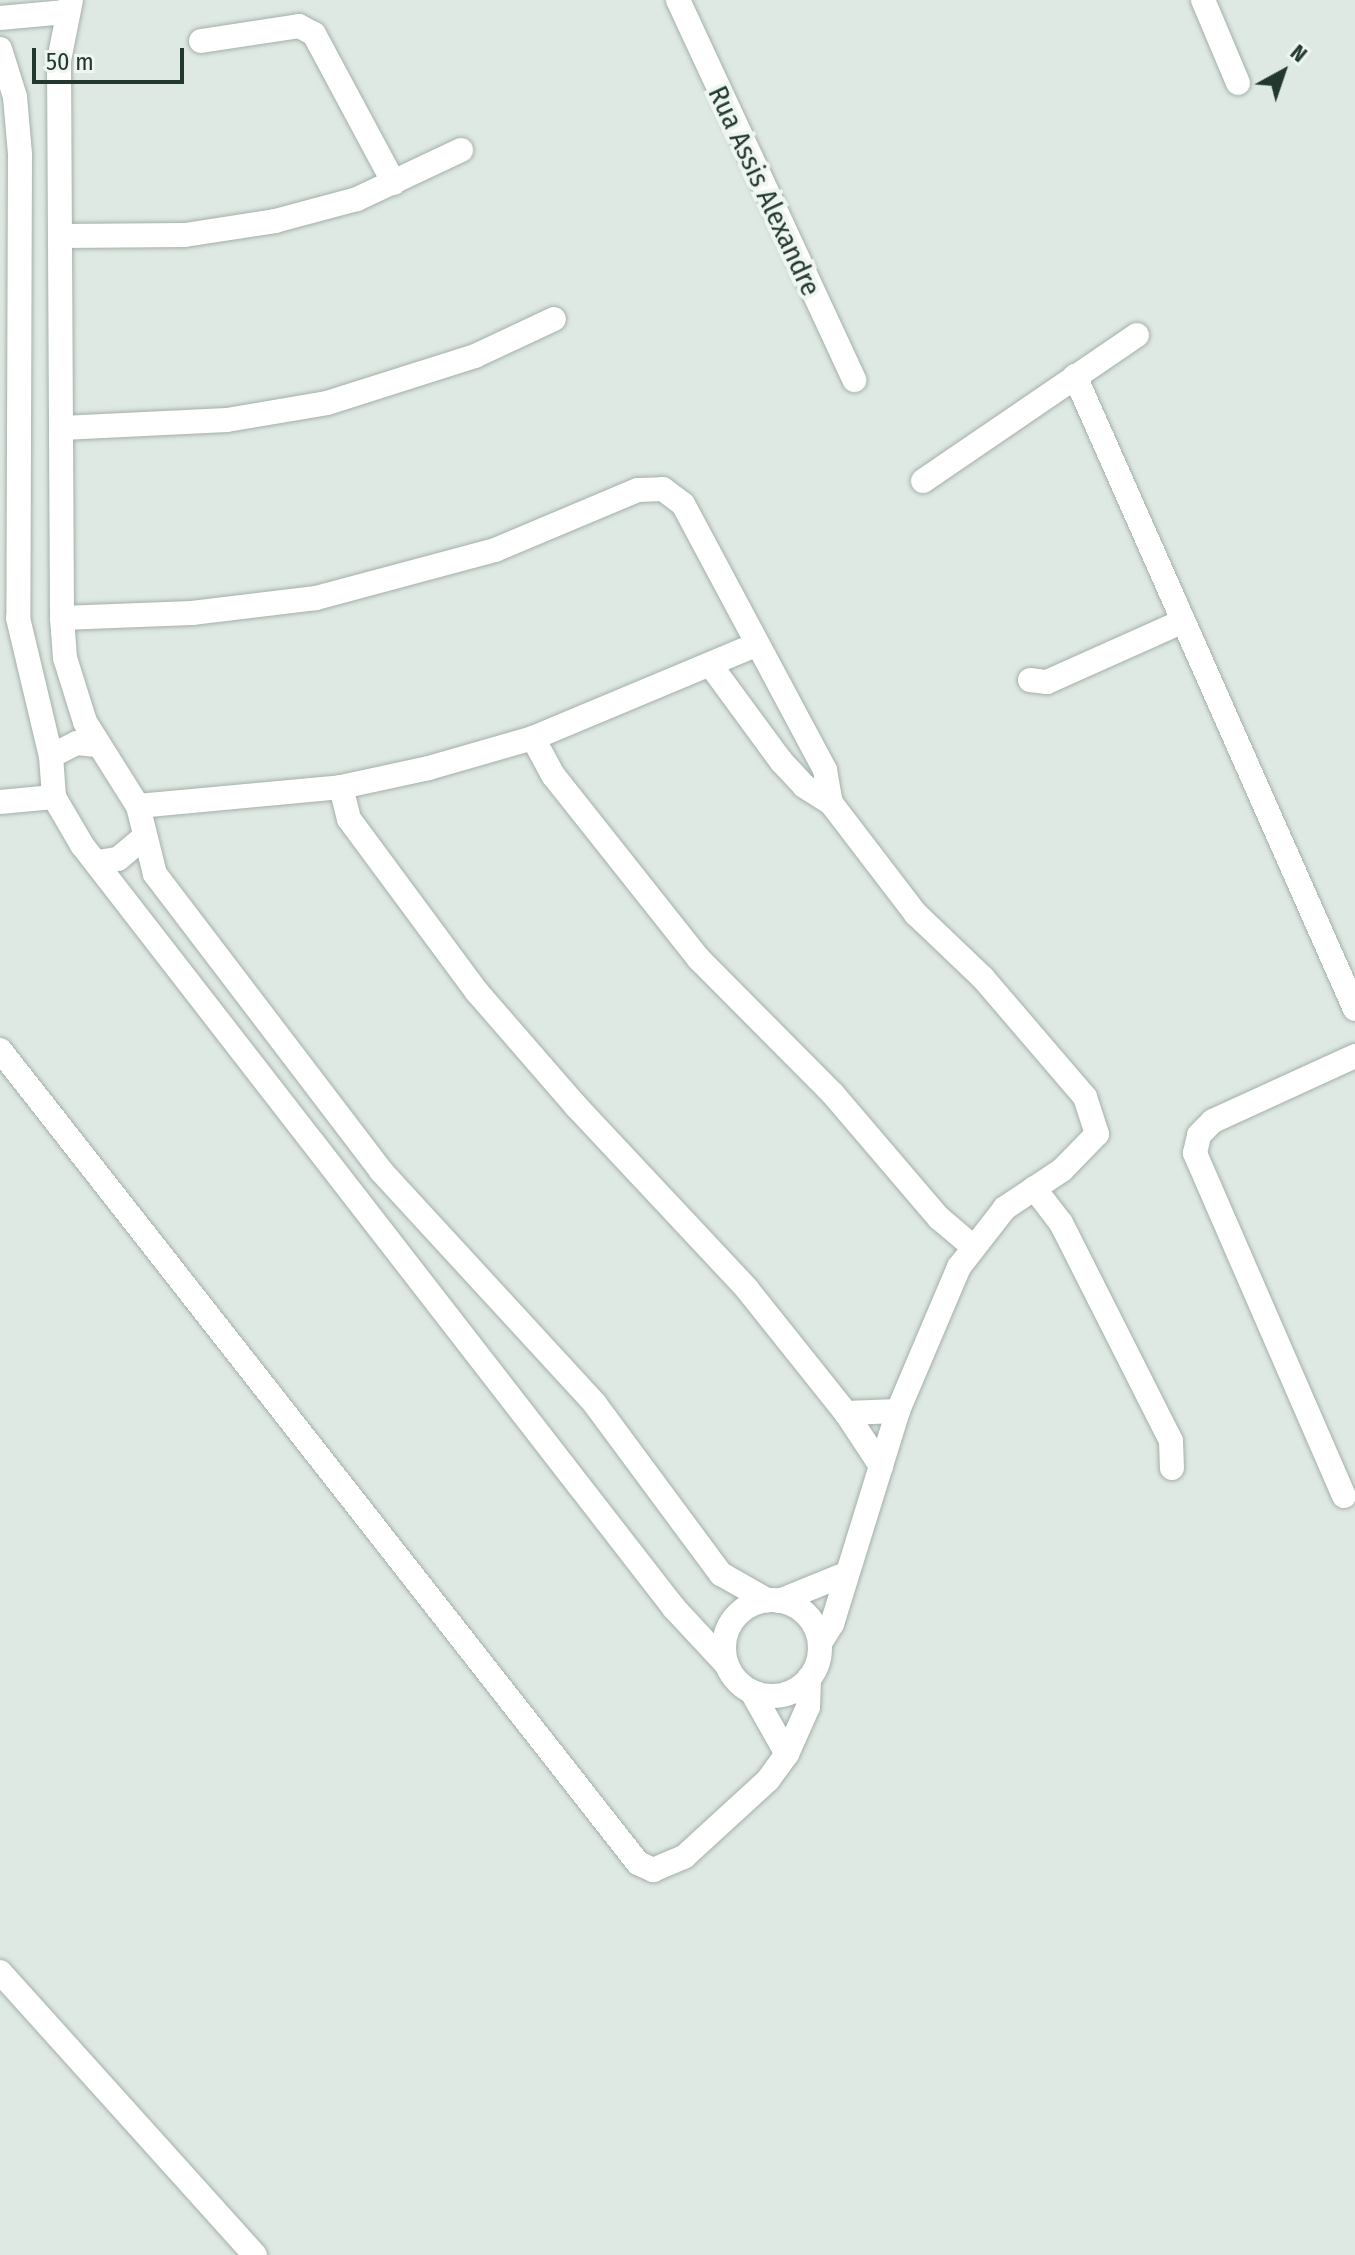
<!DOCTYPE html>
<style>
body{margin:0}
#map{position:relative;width:1355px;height:2255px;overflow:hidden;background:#dfe9e3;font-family:"Fira Sans Condensed",sans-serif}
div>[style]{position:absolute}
.roads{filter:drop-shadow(0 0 2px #a3b0a9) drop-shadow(0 0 2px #a3b0a9)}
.minor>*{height:24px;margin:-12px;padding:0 12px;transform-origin:12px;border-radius:12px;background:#fff}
.minor>.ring{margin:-12px;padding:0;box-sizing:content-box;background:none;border:24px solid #fff;border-radius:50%}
span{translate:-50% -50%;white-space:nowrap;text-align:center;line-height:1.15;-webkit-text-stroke:8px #eff6f1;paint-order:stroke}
.street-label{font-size:28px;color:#22382e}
.north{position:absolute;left:1243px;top:32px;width:80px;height:80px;-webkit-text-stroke:6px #eff6f1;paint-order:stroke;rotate:40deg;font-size:22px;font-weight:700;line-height:32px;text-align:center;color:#22382e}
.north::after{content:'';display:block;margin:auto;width:28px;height:36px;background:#22382e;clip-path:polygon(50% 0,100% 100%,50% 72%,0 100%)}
.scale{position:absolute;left:32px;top:48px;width:152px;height:36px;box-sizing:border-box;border:4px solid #22382e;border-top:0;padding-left:10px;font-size:24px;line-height:28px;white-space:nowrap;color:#22382e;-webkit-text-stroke:6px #eff6f1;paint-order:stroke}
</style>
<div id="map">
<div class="roads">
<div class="minor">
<i style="left:71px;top:0;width:61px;rotate:101.3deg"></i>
<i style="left:59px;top:60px;width:558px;rotate:89.69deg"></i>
<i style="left:62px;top:618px;width:40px;rotate:85.7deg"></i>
<i style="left:65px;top:658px;width:67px;rotate:72.6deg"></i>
<i style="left:85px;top:722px;width:99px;rotate:57.8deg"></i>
<i style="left:138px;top:806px;width:70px;rotate:76deg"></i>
<i style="left:155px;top:874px;width:373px;rotate:52.7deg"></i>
<i style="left:381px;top:1171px;width:316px;rotate:47.4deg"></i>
<i style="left:595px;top:1404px;width:212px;rotate:53.5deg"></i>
<i style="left:721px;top:1574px;width:53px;rotate:29.5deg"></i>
<i style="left:678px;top:0;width:419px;rotate:65.1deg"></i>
<i style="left:1203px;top:0;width:90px;rotate:67.1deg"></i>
<i style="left:0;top:18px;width:66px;rotate:-5.2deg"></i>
<i style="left:201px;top:41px;width:99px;rotate:-8.7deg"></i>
<i style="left:299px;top:26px;width:17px;rotate:28deg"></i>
<i style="left:314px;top:34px;width:169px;rotate:61.8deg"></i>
<i style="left:0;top:49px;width:50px;rotate:72.6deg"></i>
<i style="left:15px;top:97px;width:57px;rotate:85deg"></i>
<i style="left:20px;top:154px;width:464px;rotate:90.2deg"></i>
<i style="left:18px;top:618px;width:142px;rotate:76.6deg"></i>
<i style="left:51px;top:756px;width:41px;rotate:85.8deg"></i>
<i style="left:54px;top:797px;width:56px;rotate:59.7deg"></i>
<i style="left:82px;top:845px;width:966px;rotate:52.19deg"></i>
<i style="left:674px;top:1608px;width:78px;rotate:47.1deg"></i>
<i style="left:63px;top:236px;width:122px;rotate:-0.5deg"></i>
<i style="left:185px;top:235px;width:91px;rotate:-8.8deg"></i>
<i style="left:275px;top:221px;width:85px;rotate:-15deg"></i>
<i style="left:357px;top:199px;width:115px;rotate:-25.2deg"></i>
<i style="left:1075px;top:376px;width:692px;rotate:66.14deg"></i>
<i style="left:62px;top:428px;width:165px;rotate:-2.8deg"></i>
<i style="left:227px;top:420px;width:101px;rotate:-9.6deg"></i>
<i style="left:327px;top:403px;width:155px;rotate:-17.6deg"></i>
<i style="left:475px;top:356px;width:87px;rotate:-25.1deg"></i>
<i style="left:923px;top:481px;width:259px;rotate:-34.3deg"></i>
<i style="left:62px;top:618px;width:130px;rotate:-2.2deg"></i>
<i style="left:192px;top:613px;width:125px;rotate:-6.9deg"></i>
<i style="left:316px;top:598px;width:185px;rotate:-15deg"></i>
<i style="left:495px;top:550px;width:155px;rotate:-22.8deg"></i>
<i style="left:638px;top:490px;width:25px;rotate:-2deg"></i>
<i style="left:663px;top:489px;width:25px;rotate:37deg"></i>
<i style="left:683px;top:504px;width:302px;rotate:61.9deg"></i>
<i style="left:825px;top:770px;width:34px;rotate:80deg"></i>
<i style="left:831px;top:803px;width:140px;rotate:52.6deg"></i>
<i style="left:916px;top:914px;width:93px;rotate:43.7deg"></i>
<i style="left:983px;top:978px;width:157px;rotate:49.4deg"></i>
<i style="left:1085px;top:1097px;width:39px;rotate:72deg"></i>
<i style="left:1097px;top:1134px;width:50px;rotate:134.2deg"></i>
<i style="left:1062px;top:1170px;width:69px;rotate:146.3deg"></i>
<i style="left:1005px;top:1208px;width:75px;rotate:127.9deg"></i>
<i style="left:959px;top:1267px;width:156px;rotate:113deg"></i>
<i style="left:898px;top:1411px;width:223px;rotate:107.2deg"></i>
<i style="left:832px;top:1624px;width:22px;rotate:122deg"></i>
<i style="left:712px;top:667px;width:117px;rotate:53.7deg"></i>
<i style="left:781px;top:761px;width:34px;rotate:47deg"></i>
<i style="left:804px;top:786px;width:32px;rotate:32deg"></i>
<i style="left:1030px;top:680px;width:17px;rotate:7deg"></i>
<i style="left:1047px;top:682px;width:147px;rotate:-24.1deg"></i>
<i style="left:533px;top:738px;width:42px;rotate:61.6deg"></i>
<i style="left:553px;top:775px;width:235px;rotate:51.6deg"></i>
<i style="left:699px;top:959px;width:190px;rotate:45.2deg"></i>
<i style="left:833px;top:1094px;width:163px;rotate:49.5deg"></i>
<i style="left:939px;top:1218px;width:42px;rotate:40.2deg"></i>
<i style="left:51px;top:756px;width:29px;rotate:-27deg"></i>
<i style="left:77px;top:743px;width:20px;rotate:6deg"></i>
<i style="left:341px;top:787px;width:33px;rotate:76deg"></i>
<i style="left:349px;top:819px;width:215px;rotate:53.5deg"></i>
<i style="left:477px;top:992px;width:151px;rotate:49deg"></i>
<i style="left:576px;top:1106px;width:250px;rotate:46.9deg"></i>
<i style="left:747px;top:1289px;width:159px;rotate:51.4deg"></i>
<i style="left:846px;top:1413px;width:64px;rotate:56.6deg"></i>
<i style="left:0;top:802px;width:54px;rotate:-5.3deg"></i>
<i style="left:138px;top:806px;width:204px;rotate:-5.3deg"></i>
<i style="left:341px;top:787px;width:90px;rotate:-12.2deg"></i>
<i style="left:429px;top:768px;width:108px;rotate:-16.1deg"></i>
<i style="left:533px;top:738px;width:241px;rotate:-22.7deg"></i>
<i style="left:98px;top:862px;width:20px;rotate:-9deg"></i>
<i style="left:118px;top:859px;width:33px;rotate:-40deg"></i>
<i style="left:0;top:1050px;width:1033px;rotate:51.88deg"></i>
<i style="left:638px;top:1863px;width:17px;rotate:25deg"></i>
<i style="left:653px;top:1870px;width:34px;rotate:-23deg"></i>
<i style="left:684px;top:1857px;width:114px;rotate:-42.5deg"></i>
<i style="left:768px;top:1780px;width:32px;rotate:-54deg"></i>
<i style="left:787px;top:1754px;width:51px;rotate:-65.9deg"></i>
<i style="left:808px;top:1707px;width:29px;rotate:-88deg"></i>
<i style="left:1034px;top:1188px;width:44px;rotate:52.4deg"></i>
<i style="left:1061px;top:1223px;width:244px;rotate:63.2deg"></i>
<i style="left:1171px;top:1441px;width:27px;rotate:88deg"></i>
<i style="left:846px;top:1413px;width:52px;rotate:-2.2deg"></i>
<i style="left:1344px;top:1496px;width:374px;rotate:-113.5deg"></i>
<i style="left:1195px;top:1153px;width:18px;rotate:-77deg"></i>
<i style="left:1199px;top:1135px;width:20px;rotate:-45deg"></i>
<i style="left:1213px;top:1121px;width:156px;rotate:-24.6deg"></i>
<i class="ring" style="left:724px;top:1600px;width:72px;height:72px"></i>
<i style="left:779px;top:1601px;width:69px;rotate:-22.1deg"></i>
<i style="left:752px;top:1692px;width:71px;rotate:60.6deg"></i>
<i style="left:0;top:1972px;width:381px;rotate:48deg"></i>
</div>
</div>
<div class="street-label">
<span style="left:764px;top:191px;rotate:65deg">Rua Assis Alexandre</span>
</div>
<div class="north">N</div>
<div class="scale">50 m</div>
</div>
